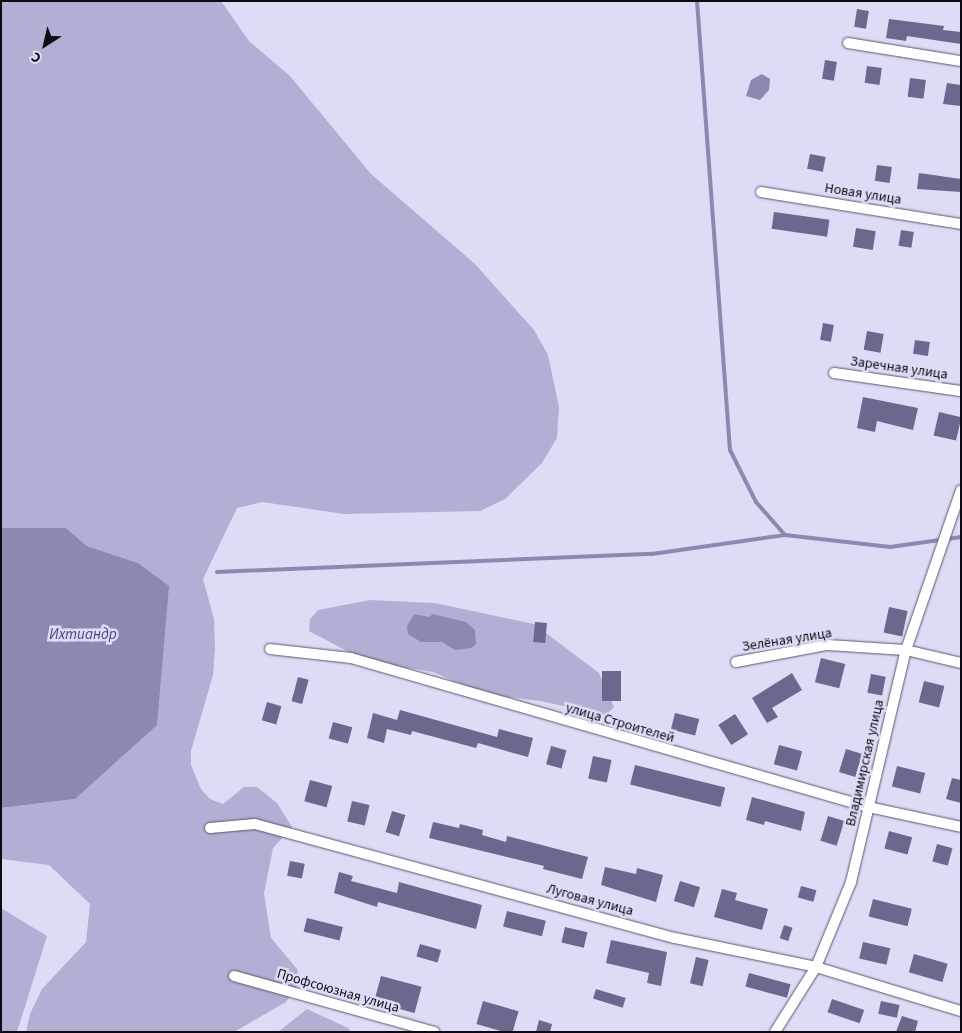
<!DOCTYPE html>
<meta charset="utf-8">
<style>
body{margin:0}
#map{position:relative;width:962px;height:1033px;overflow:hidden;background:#dddcf6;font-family:"Source Sans 3",sans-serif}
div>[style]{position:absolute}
.green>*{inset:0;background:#b2afd4}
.water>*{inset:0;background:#8c89b1}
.stream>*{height:4px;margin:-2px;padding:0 2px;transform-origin:2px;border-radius:2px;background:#8c89b1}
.building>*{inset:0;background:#6b688e;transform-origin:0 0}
.roads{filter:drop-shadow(0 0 1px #58566c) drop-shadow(0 0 1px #58566c)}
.street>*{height:10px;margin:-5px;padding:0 5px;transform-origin:5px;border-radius:5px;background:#fff}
span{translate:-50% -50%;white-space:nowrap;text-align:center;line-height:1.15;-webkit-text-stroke:5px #dddcf6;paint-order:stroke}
.street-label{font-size:14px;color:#0c0b13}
.water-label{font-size:15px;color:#4c447b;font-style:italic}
.frame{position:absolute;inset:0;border:2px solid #0c0b13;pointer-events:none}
.north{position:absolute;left:20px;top:20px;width:50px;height:50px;-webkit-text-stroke:4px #dddcf6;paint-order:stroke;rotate:215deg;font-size:14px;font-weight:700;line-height:20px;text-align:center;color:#0c0b13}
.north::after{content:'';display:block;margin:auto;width:18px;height:22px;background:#0c0b13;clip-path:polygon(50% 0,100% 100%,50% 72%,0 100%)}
</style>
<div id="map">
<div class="green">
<i style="clip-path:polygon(1px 1px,221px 1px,249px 41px,290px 76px,371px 174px,475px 264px,534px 330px,548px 355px,559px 407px,557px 438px,542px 463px,505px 499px,480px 511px,344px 514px,262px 502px,237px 508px,203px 579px,214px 619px,215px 649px,213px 675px,191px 751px,191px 765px,201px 789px,210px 799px,223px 804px,244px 787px,257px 787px,277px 803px,292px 827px,273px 848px,264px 893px,271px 938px,297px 969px,300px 982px,286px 1002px,234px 1032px,26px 1032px,30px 1014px,42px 989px,86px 942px,90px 904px,49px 865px,1px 859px,1px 808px,75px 799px,138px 563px,87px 546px,66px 528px,1px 528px)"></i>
<i style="clip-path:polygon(370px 600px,435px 603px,534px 624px,599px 673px,614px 707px,606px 715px,540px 701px,484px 694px,433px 672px,366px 661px,309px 631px,310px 619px,318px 610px)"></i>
<i style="clip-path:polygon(1px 908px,47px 936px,17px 1032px,1px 1032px)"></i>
<i style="clip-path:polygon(307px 1009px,348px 1028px,351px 1032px,278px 1032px)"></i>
</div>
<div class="water">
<i style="clip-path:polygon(762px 74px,770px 79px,769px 90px,760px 100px,746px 96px,751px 80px)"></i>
<i style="clip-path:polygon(1px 528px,66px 528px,87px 546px,138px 563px,169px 586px,157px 725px,75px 799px,1px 808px)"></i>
<i style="clip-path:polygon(414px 614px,429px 617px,433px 614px,466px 622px,475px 630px,476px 644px,471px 648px,455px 650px,442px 642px,421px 642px,408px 634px,407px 626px)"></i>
</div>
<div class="stream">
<i style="left:697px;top:1px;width:450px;rotate:85.8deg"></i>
<i style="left:730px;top:450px;width:58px;rotate:63.4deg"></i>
<i style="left:756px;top:502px;width:44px;rotate:48.7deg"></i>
<i style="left:217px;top:572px;width:435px;rotate:-2.4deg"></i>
<i style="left:652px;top:554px;width:134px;rotate:-8.1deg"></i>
<i style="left:785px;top:535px;width:106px;rotate:6.5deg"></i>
<i style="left:890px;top:547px;width:72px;rotate:-8deg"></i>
</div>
<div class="building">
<i style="left:857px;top:9px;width:12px;height:18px;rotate:9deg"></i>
<i style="clip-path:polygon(889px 19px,944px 26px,943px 30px,961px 32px,961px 44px,907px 36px,906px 41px,886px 38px)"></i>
<i style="left:825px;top:60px;width:12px;height:19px;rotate:9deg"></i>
<i style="left:867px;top:66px;width:15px;height:17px;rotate:8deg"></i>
<i style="left:910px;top:78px;width:16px;height:19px;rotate:7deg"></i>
<i style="clip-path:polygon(947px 83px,961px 85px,961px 106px,943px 104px)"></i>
<i style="left:810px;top:154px;width:16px;height:15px;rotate:11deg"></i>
<i style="left:877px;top:165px;width:15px;height:16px;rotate:8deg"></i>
<i style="clip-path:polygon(919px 173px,961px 179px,961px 192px,917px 189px)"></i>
<i style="left:774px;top:212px;width:56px;height:17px;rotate:8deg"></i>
<i style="left:856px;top:228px;width:20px;height:19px;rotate:9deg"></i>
<i style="left:901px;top:230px;width:13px;height:16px;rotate:9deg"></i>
<i style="left:823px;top:323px;width:11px;height:17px;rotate:10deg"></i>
<i style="left:867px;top:331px;width:17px;height:19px;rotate:10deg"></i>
<i style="left:915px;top:340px;width:15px;height:14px;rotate:8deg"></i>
<i style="clip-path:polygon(863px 397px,918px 408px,913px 430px,877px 421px,875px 432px,857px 428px)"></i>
<i style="left:939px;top:412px;width:23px;height:24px;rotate:13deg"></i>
<i style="left:889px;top:607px;width:19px;height:26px;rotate:12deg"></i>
<i style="left:535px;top:622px;width:12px;height:20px;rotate:5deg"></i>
<i style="left:821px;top:658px;width:25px;height:25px;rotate:14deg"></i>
<i style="left:602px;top:671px;width:19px;height:30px"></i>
<i style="clip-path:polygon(792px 673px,802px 690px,772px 708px,778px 717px,767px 723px,752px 698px)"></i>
<i style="left:871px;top:674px;width:15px;height:19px;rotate:11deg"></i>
<i style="left:298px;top:677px;width:11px;height:25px;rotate:15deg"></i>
<i style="left:924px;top:681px;width:21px;height:22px;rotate:14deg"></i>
<i style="left:267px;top:702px;width:15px;height:19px;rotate:16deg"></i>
<i style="clip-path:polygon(400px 710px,497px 737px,499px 729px,533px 738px,528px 757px,478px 743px,476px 748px,412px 731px,411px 735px,387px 729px,384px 743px,367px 738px,373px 713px,397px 720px)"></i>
<i style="left:675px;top:713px;width:25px;height:17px;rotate:14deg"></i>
<i style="left:735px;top:714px;width:24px;height:20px;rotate:57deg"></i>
<i style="left:333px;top:722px;width:20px;height:17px;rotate:15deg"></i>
<i style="left:779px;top:745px;width:24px;height:20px;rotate:15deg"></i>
<i style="left:551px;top:746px;width:16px;height:19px;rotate:15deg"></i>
<i style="left:846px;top:749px;width:17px;height:24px;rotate:17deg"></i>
<i style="left:593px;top:756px;width:19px;height:23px;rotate:12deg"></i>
<i style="left:635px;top:765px;width:93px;height:20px;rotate:14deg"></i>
<i style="left:897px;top:766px;width:29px;height:21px;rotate:14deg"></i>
<i style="clip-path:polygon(952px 778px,961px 780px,961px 803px,946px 799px)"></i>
<i style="left:310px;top:780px;width:23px;height:22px;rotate:15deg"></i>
<i style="clip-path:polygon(752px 797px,805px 812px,801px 831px,765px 821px,764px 825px,746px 820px)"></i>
<i style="left:352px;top:801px;width:18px;height:21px;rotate:13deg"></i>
<i style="left:392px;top:811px;width:14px;height:22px;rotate:17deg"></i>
<i style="left:828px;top:816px;width:17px;height:26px;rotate:17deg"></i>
<i style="clip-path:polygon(433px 822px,459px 828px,460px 824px,483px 830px,482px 835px,506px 842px,507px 836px,588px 857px,582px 879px,543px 869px,544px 866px,429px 838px)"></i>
<i style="left:889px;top:831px;width:24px;height:18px;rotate:15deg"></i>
<i style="left:937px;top:844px;width:16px;height:18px;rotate:15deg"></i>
<i style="left:290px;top:861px;width:15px;height:15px;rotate:11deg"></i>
<i style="clip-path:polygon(605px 867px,636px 874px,637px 868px,663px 875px,656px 902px,601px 885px)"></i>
<i style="clip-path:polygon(339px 872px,353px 876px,351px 881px,397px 893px,399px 882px,482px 905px,476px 929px,378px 902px,377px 907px,334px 893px)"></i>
<i style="left:680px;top:881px;width:21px;height:21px;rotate:17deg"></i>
<i style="left:801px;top:886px;width:16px;height:12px;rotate:15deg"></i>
<i style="clip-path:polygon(722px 889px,737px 893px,735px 900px,768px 909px,762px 930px,714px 917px)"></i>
<i style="left:873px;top:899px;width:40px;height:18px;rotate:14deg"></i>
<i style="left:507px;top:911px;width:40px;height:16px;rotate:14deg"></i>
<i style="left:307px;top:918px;width:37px;height:14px;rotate:14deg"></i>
<i style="left:784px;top:925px;width:9px;height:14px;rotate:18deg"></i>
<i style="left:565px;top:927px;width:23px;height:16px;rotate:13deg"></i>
<i style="clip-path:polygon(611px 940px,667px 952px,661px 986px,647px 983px,649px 973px,606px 963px)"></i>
<i style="left:863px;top:942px;width:28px;height:17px;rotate:13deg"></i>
<i style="left:420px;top:944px;width:22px;height:13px;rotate:16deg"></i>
<i style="left:914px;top:954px;width:35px;height:19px;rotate:16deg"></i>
<i style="left:696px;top:957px;width:13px;height:27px;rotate:13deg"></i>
<i style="left:749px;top:973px;width:43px;height:14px;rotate:15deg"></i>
<i style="left:381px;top:976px;width:42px;height:27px;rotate:15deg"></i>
<i style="left:596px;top:989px;width:31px;height:10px;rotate:17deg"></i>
<i style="left:832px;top:999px;width:34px;height:14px;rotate:19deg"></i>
<i style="left:483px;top:1001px;width:37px;height:24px;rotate:16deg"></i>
<i style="left:881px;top:1001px;width:19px;height:13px;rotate:12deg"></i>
<i style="clip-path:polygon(902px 1016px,918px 1021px,915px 1032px,896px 1032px)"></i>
<i style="clip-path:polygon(539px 1020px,552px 1024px,550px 1032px,536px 1032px)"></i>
</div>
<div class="roads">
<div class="street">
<i style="left:848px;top:43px;width:114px;rotate:9.1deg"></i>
<i style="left:761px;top:192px;width:203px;rotate:9.1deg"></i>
<i style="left:834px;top:373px;width:128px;rotate:8.1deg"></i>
<i style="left:270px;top:649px;width:81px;rotate:6.3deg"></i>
<i style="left:351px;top:658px;width:538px;rotate:16.08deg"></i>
<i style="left:868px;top:807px;width:95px;rotate:12.1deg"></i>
<i style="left:736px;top:662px;width:93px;rotate:-10.6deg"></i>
<i style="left:827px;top:645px;width:79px;rotate:3.6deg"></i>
<i style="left:906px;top:650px;width:57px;rotate:13.3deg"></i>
<i style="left:210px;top:828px;width:45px;rotate:-5.1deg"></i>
<i style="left:255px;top:824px;width:435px;rotate:15.2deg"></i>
<i style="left:675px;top:938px;width:144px;rotate:11.6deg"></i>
<i style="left:816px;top:967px;width:152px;rotate:16.9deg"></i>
<i style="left:234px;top:976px;width:208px;rotate:15.6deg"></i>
<i style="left:775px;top:1032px;width:77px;rotate:-57.8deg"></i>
<i style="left:816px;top:967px;width:92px;rotate:-67.6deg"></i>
<i style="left:851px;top:882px;width:238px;rotate:-76.7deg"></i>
<i style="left:906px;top:650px;width:169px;rotate:-71deg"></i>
</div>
</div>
<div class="street-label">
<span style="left:863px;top:194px;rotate:9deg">Новая улица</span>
<span style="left:899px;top:368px;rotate:8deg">Заречная улица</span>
<span style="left:787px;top:640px;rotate:-9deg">Зелёная улица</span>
<span style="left:620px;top:723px;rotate:16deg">улица Строителей</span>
<span style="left:865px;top:763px;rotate:-77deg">Владимирская улица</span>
<span style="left:590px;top:900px;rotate:15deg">Луговая улица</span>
<span style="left:338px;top:991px;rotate:16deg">Профсоюзная улица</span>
</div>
<div class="water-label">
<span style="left:83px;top:635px">Ихтиандр</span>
</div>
<div class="frame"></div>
<div class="north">С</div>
</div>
